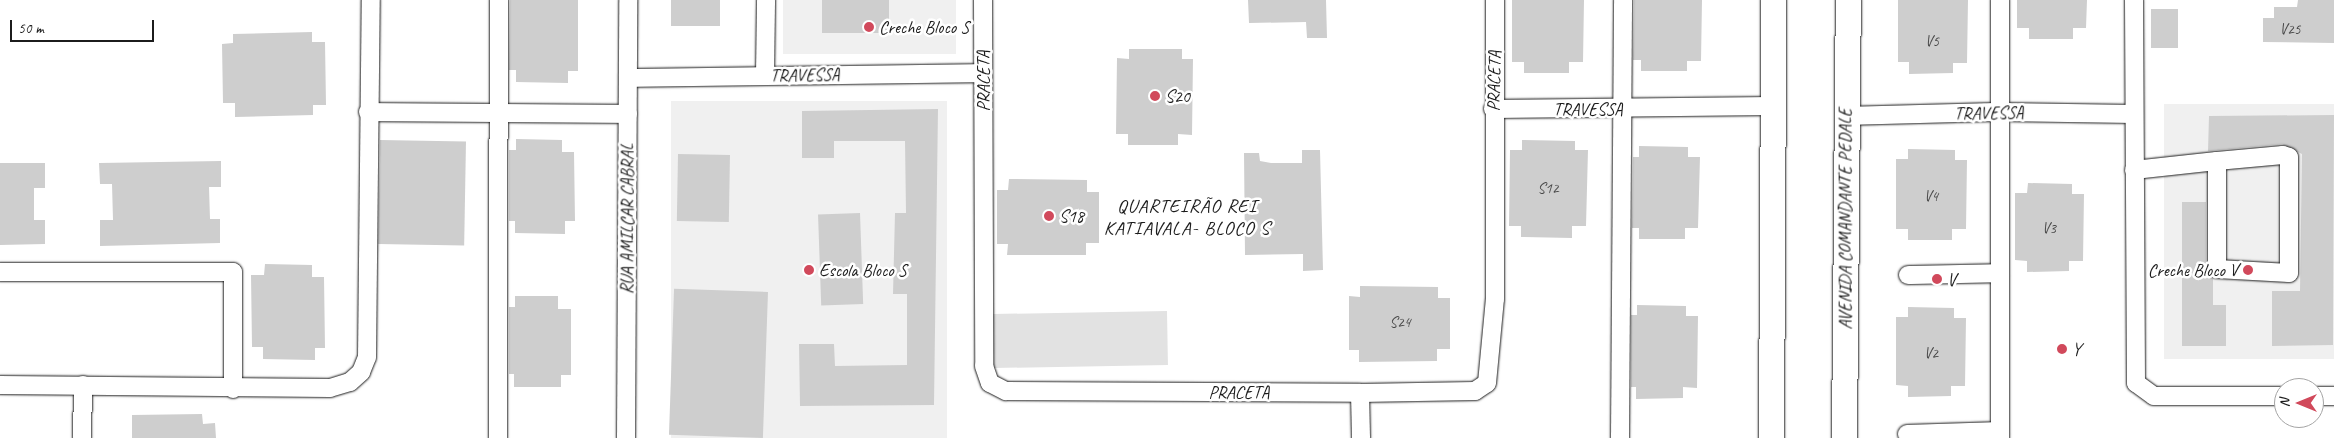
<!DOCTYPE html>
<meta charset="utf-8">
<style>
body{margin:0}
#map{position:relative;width:2334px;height:438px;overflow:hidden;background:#fff;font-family:Caveat,sans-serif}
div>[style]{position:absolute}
.built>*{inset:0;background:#f0f0f0;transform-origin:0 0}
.green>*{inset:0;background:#e2e2e2;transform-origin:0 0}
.building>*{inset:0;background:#cecece;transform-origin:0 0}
.roads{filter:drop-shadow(0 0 1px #1c1c1c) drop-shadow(0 0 1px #1c1c1c)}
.street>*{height:18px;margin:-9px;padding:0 9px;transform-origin:9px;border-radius:9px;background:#fff}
.secondary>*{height:25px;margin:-12.5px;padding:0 12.5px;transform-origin:12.5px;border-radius:12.5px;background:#fff}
.dots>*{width:14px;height:14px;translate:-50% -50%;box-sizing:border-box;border:2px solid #fff;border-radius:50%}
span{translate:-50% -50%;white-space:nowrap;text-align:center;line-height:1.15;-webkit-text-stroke:5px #fff;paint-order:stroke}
.number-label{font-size:15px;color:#484848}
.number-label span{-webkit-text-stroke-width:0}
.poi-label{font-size:18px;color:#1c1c1c}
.left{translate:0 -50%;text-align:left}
.right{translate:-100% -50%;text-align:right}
.street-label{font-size:18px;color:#1c1c1c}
.neighbourhood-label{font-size:19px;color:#1c1c1c;letter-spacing:1px}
.north{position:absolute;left:2274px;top:378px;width:50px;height:50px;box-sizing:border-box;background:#fff;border:1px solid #a4a4a4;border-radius:50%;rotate:270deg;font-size:14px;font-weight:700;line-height:20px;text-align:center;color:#1c1c1c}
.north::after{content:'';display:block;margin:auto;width:18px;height:22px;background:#d1495b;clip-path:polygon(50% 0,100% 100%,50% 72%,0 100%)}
.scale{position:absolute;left:10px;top:20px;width:144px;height:22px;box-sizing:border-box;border:2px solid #1c1c1c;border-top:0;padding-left:6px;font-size:15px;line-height:18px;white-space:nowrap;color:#1c1c1c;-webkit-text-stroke:4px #fff;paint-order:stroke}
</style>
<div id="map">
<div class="built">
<i style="left:783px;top:0;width:173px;height:54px"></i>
<i style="left:671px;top:101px;width:276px;height:337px"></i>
<i style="left:2164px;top:104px;width:170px;height:255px"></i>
</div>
<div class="green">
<i style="left:1167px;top:311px;width:54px;height:174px;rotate:89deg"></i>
</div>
<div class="building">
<i style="clip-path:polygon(510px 0,578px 0,578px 71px,568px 71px,568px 83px,516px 82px,516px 70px,509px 70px)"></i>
<i style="left:671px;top:0;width:49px;height:26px"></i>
<i style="left:822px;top:0;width:67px;height:33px"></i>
<i style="clip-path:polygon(1248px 0,1326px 0,1327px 38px,1307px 38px,1306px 22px,1249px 23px)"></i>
<i style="clip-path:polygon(1512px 0,1584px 0,1583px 62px,1569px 62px,1569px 73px,1524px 73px,1524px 62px,1512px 62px)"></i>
<i style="clip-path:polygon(1634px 0,1702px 0,1701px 61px,1687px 61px,1687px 71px,1641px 71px,1641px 60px,1633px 60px)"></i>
<i style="clip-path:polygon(1898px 0,1968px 0,1967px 63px,1953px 63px,1953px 73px,1909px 74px,1909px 62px,1898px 62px)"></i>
<i style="clip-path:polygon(2017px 0,2087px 0,2086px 28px,2073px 28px,2073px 39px,2029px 39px,2029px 28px,2017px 28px)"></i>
<i style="clip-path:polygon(2298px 0,2334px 0,2334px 43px,2263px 42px,2263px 18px,2274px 18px,2274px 7px,2297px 7px)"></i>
<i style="left:2151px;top:9px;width:27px;height:39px"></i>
<i style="clip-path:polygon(312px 32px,312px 42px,325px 42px,326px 105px,313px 105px,313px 115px,235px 117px,235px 103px,223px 103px,222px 44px,233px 43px,233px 34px)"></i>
<i style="clip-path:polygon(1129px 49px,1182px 49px,1182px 59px,1193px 59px,1192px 135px,1178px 134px,1178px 145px,1128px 145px,1128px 134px,1116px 134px,1117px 58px,1129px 59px)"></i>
<i style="clip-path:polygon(938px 109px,934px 405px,800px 406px,799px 344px,834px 344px,835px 366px,907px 365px,907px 294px,893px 294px,895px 213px,906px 213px,905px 141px,834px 141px,834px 158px,802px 158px,802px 111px)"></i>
<i style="clip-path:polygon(2334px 115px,2333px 345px,2272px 346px,2272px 291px,2300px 291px,2302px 154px,2282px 144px,2208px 151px,2209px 116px)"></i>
<i style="clip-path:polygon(516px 139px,562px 140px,562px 152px,574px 152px,575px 221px,565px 221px,565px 234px,515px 233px,515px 221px,509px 221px,509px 150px,516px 150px)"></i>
<i style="left:380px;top:140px;width:86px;height:104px;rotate:1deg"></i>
<i style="clip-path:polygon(1522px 140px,1575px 141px,1575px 150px,1588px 150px,1586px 226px,1572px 226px,1572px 238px,1521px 237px,1521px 226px,1509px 226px,1510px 150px,1522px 150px)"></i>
<i style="clip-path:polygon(1639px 146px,1688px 147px,1688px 157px,1700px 157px,1698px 228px,1685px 228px,1685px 239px,1639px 239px,1639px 228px,1632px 228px,1633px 157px,1639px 157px)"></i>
<i style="clip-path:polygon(1908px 149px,1955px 150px,1955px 160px,1967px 160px,1966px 229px,1952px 229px,1952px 240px,1908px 240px,1908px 229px,1896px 229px,1896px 159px,1908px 159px)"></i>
<i style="clip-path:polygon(1302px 150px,1320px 150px,1323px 270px,1303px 271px,1303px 254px,1245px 255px,1244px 153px,1259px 153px,1260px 161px,1271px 163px,1302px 163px)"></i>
<i style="left:678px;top:154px;width:52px;height:67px;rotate:1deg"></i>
<i style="clip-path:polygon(221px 161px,221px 187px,209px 187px,210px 219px,220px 219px,220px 243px,100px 246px,100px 220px,113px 220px,112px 184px,100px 184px,99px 163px)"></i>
<i style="clip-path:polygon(0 163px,45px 163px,45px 188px,34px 188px,34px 220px,45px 220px,45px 244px,0 245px)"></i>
<i style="clip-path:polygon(1009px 179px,1087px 180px,1087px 192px,1099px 192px,1099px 243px,1086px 243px,1086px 255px,1007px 255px,1008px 244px,997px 244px,997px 190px,1008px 190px)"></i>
<i style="clip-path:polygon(2028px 183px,2072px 184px,2072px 194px,2084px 194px,2083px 261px,2069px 261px,2069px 271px,2027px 272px,2027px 261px,2015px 260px,2015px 193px,2027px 193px)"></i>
<i style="clip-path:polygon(2182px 202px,2206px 202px,2206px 269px,2213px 279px,2213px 305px,2226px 305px,2226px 346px,2182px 346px)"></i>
<i style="left:860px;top:213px;width:91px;height:42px;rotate:88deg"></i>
<i style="clip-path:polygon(265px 264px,312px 265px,312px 277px,324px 277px,325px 348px,315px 348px,315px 360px,263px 359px,263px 347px,252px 347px,251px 275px,264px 275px)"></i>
<i style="clip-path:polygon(1360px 286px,1438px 287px,1438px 298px,1450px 298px,1450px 349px,1437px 349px,1437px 361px,1359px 362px,1359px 350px,1349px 350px,1349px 296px,1360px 297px)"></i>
<i style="left:768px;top:292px;width:146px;height:94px;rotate:92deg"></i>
<i style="clip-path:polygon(515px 296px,558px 296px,558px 309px,571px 309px,571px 375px,561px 375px,561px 387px,514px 387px,514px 374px,509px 374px,509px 307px,515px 307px)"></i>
<i style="clip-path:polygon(1637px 305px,1686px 306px,1686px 316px,1698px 316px,1697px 388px,1683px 387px,1683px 398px,1636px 399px,1636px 387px,1631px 387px,1631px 315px,1637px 315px)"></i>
<i style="clip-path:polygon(1908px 307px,1954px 308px,1954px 318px,1966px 318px,1965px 386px,1951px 386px,1951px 396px,1908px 397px,1908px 386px,1896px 385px,1896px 317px,1908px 317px)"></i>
<i style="clip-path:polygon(202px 414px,203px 424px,215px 423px,216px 438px,132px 438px,132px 415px)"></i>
</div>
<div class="roads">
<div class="street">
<i style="left:983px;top:0;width:366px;rotate:89.8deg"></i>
<i style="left:984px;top:366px;width:18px;rotate:71deg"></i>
<i style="left:990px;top:383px;width:18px;rotate:27deg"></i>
<i style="left:1006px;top:391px;width:354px;rotate:0.3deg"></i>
<i style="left:1360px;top:393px;width:115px;rotate:-1deg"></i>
<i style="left:1475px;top:391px;width:14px;rotate:-34deg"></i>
<i style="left:1487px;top:383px;width:84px;rotate:-84.6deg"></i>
<i style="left:1495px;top:299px;width:299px;rotate:-90deg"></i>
<i style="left:2134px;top:0;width:383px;rotate:89.7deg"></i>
<i style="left:2136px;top:383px;width:22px;rotate:36deg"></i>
<i style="left:2154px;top:396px;width:130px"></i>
<i style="left:765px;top:75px;width:75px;rotate:-89.2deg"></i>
<i style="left:628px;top:78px;width:354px;rotate:-0.8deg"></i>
<i style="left:1493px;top:109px;width:279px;rotate:-0.6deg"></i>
<i style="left:368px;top:112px;width:260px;rotate:0.4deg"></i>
<i style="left:1844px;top:116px;width:157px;rotate:-1.5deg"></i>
<i style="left:2001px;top:112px;width:133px;rotate:0.9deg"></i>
<i style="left:2134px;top:170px;width:83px;rotate:-6.2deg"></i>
<i style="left:2217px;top:161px;width:66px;rotate:-5.2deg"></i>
<i style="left:2283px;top:155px;width:6px;rotate:18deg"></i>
<i style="left:2289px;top:157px;width:116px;rotate:90deg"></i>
<i style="left:2289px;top:273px;width:72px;rotate:-176.8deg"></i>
<i style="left:2217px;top:269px;width:108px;rotate:-90deg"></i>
<i style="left:0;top:272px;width:233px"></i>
<i style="left:233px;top:272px;width:117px;rotate:90deg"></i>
<i style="left:1908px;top:275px;width:92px;rotate:-1.2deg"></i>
<i style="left:0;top:385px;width:330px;rotate:0.5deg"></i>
<i style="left:330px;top:388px;width:21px;rotate:-17deg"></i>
<i style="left:350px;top:382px;width:15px;rotate:-42deg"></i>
<i style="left:361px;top:372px;width:16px;rotate:-68deg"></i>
<i style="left:367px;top:357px;width:357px;rotate:-89.4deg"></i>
<i style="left:1360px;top:393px;width:45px;rotate:88.7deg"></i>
<i style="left:2314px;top:396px;width:20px"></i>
<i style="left:1907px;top:434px;width:93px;rotate:-1.8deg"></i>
<i style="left:82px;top:438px;width:53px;rotate:-88.9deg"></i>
<i style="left:498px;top:438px;width:438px;rotate:-89.9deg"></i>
<i style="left:626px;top:438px;width:438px;rotate:-89.7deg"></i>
<i style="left:1620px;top:438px;width:438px;rotate:-89.6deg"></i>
<i style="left:2000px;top:438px;width:438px;rotate:-90deg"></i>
</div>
<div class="secondary">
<i style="left:1771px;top:438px;width:438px;rotate:-89.7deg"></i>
<i style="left:1844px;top:438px;width:438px;rotate:-89.5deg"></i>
</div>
</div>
<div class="dots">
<i style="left:869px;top:27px;background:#d1495b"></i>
<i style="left:1155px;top:96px;background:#d1495b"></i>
<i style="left:1049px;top:216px;background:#d1495b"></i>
<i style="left:809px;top:270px;background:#d1495b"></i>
<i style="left:2248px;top:270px;background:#d1495b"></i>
<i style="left:1937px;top:279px;background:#d1495b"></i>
<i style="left:2062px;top:349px;background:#d1495b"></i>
</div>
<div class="number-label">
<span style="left:2290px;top:30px">V25</span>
<span style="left:1932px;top:42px">V5</span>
<span style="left:1548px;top:189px">S12</span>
<span style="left:1931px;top:197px">V4</span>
<span style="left:2049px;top:229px">V3</span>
<span style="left:1400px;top:323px">S24</span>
<span style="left:1931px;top:354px">V2</span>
</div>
<div class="poi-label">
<span class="left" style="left:879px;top:27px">Creche Bloco S</span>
<span class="left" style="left:1165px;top:96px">S20</span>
<span class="left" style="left:1059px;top:216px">S18</span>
<span class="left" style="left:819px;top:270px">Escola Bloco S</span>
<span class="right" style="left:2238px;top:270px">Creche Bloco V</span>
<span class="left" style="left:1947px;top:279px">V</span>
<span class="left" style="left:2072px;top:349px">Y</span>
</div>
<div class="street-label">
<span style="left:805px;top:75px;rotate:-1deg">TRAVESSA</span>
<span style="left:983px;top:81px;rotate:-90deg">PRACETA</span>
<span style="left:1494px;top:81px;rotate:-89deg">PRACETA</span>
<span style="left:1588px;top:109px">TRAVESSA</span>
<span style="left:1989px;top:113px;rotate:-1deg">TRAVESSA</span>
<span style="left:627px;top:219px;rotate:-90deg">RUA AMILCAR CABRAL</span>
<span style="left:1845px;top:219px;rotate:-90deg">AVENIDA COMANDANTE PEDALE</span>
<span style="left:1239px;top:392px">PRACETA</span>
</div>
<div class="neighbourhood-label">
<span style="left:1187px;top:218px">QUARTEIRÃO REI<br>KATIAVALA- BLOCO S</span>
</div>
<div class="north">N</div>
<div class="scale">50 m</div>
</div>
